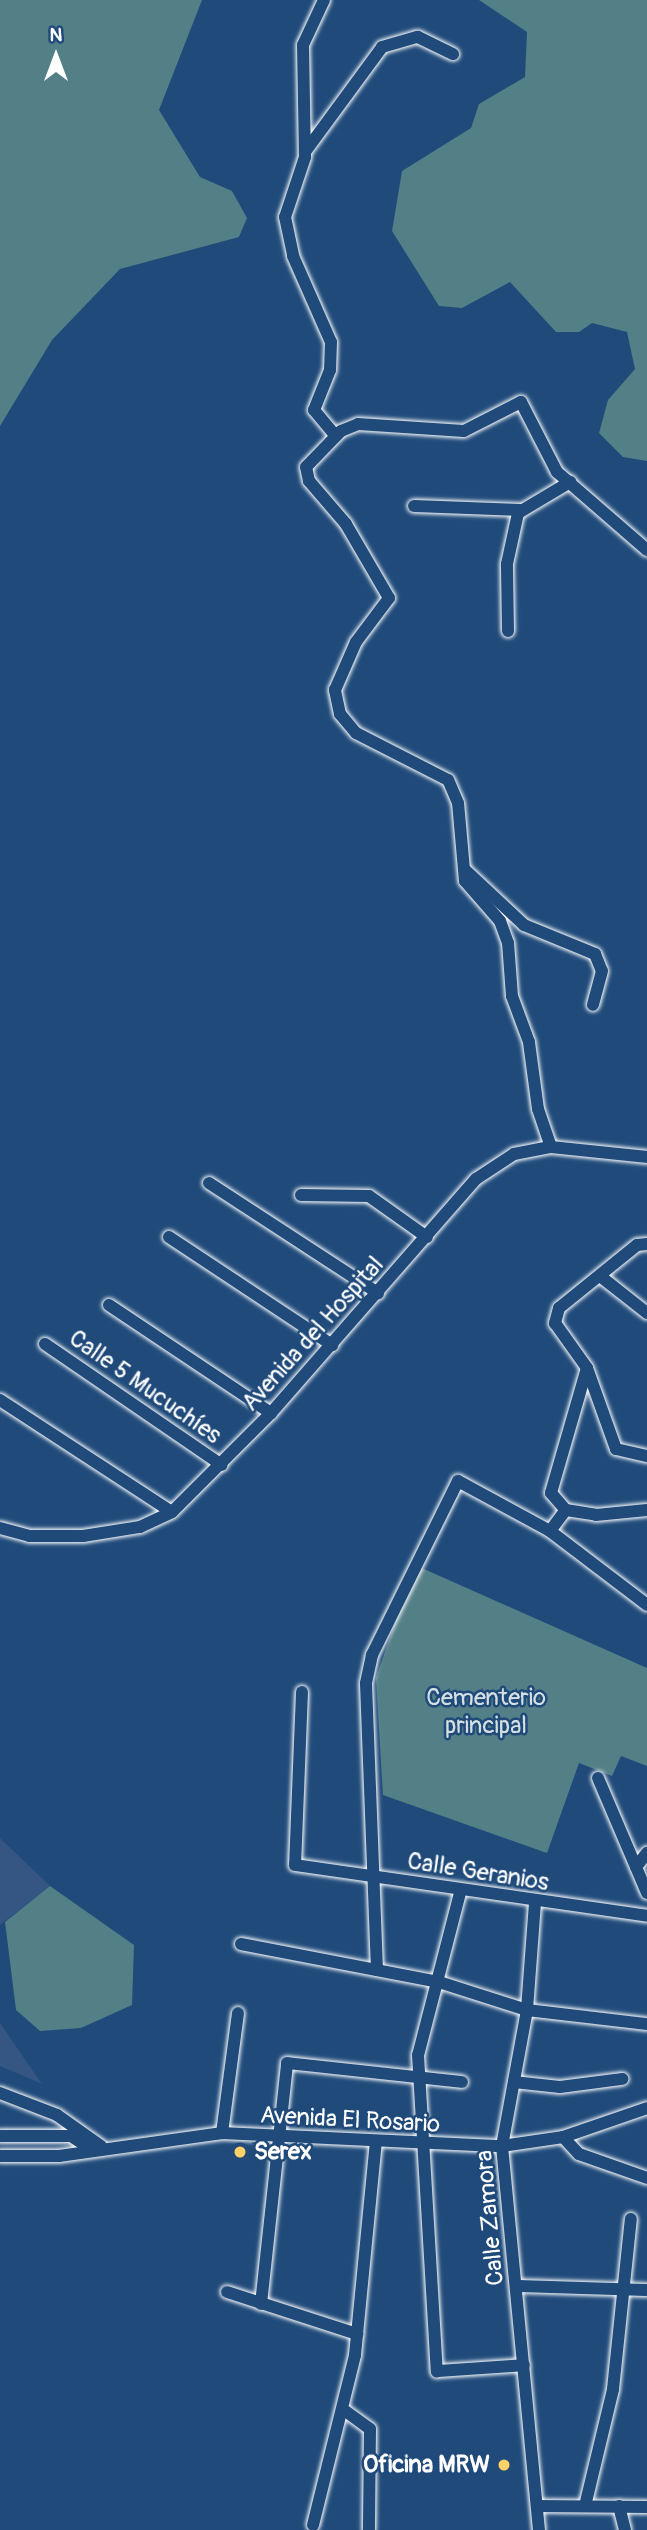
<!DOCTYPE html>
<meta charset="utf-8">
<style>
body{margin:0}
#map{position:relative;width:647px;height:2530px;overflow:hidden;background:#1f4a7a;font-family:Pangolin,sans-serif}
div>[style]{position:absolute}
.built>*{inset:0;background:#355683}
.green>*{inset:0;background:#537f87}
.roads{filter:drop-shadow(0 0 2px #fff) drop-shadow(0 0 2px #fff)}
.minor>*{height:12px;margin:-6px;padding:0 6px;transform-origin:6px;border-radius:6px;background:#1f4a7a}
.dots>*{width:19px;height:19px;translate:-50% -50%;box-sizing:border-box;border:4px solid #1f4a7a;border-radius:50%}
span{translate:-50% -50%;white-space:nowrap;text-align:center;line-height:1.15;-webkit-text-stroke:5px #1f4a7a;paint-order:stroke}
.street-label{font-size:24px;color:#fff}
.park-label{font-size:24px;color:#d4dfe1}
.poi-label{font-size:24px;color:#fff;font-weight:700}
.left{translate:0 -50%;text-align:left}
.right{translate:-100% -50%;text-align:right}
.north{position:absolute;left:21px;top:21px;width:70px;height:70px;-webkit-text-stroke:5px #1f4a7a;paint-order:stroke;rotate:0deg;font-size:19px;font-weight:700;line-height:28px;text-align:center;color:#fff}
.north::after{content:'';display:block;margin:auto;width:24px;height:32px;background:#fff;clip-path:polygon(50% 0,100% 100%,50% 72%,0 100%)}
</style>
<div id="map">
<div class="built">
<i style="clip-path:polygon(0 1838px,50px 1886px,0 1925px)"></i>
<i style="clip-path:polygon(0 2023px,42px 2084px,0 2066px)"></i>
</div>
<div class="green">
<i style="clip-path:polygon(0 0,202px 0,159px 110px,200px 177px,232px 191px,247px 218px,239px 237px,120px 269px,52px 340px,0 426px)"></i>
<i style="clip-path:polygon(479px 0,647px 0,647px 461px,623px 457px,599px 433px,608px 400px,635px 369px,627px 332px,592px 323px,579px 332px,556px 332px,510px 282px,462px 308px,439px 306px,392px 231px,402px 171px,471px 128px,479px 104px,525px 77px,527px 32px)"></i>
<i style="clip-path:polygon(415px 1565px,647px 1668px,647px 1766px,621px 1756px,612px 1776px,579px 1763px,547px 1853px,383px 1795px,376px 1678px)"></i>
<i style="clip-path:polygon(50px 1886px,134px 1945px,132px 2005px,81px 2028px,40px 2031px,16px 2010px,5px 1922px)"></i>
</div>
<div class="roads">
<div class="minor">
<i style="left:324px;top:0;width:50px;rotate:115deg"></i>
<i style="left:303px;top:45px;width:112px;rotate:89deg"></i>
<i style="left:305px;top:157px;width:63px;rotate:108.4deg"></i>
<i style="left:285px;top:217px;width:40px;rotate:78deg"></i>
<i style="left:293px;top:256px;width:94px;rotate:66.2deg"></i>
<i style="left:331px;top:342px;width:28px;rotate:92deg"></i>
<i style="left:330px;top:370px;width:43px;rotate:111.8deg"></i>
<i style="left:314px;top:410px;width:34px;rotate:50deg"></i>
<i style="left:305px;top:152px;width:130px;rotate:-53.7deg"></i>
<i style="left:382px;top:47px;width:37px;rotate:-16deg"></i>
<i style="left:418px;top:37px;width:39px;rotate:26deg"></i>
<i style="left:414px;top:506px;width:107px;rotate:2.1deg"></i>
<i style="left:508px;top:631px;width:67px;rotate:-90.9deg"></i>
<i style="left:507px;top:564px;width:52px;rotate:-77.8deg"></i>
<i style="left:518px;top:513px;width:61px;rotate:-30.8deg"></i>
<i style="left:464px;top:869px;width:82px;rotate:43deg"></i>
<i style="left:524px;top:925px;width:77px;rotate:22.2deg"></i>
<i style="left:595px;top:954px;width:18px;rotate:68deg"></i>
<i style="left:602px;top:971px;width:35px;rotate:105deg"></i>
<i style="left:551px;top:1147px;width:40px;rotate:-108.9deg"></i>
<i style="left:538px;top:1109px;width:68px;rotate:-97.7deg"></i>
<i style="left:529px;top:1042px;width:49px;rotate:-110.3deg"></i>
<i style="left:512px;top:996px;width:53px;rotate:-94.3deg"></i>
<i style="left:508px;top:943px;width:23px;rotate:-110deg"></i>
<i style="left:500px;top:921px;width:53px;rotate:-131.2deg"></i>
<i style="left:465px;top:881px;width:78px;rotate:-95.1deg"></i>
<i style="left:458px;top:803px;width:25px;rotate:-113deg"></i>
<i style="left:448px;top:780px;width:103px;rotate:-152.9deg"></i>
<i style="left:356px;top:733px;width:25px;rotate:-130deg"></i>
<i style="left:340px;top:714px;width:25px;rotate:-102deg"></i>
<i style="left:335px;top:690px;width:52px;rotate:-66.4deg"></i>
<i style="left:356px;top:642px;width:55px;rotate:-53.1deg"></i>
<i style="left:389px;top:598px;width:86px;rotate:-120.2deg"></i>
<i style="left:346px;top:524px;width:57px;rotate:-130.7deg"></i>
<i style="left:309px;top:481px;width:14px;rotate:-102deg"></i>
<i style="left:306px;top:467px;width:50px;rotate:-45.8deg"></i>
<i style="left:341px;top:431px;width:18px;rotate:-22deg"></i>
<i style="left:358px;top:424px;width:106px;rotate:3.8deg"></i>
<i style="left:464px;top:431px;width:64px;rotate:-27deg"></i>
<i style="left:521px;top:402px;width:79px;rotate:62.8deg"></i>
<i style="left:557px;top:472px;width:119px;rotate:40.9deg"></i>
<i style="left:209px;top:1183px;width:202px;rotate:33.1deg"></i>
<i style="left:301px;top:1195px;width:68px;rotate:0.8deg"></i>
<i style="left:369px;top:1196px;width:71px;rotate:35.3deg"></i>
<i style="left:169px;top:1237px;width:196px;rotate:33.5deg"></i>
<i style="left:647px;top:1244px;width:10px;rotate:174deg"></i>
<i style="left:637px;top:1245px;width:100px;rotate:141.1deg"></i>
<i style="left:559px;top:1308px;width:16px;rotate:105deg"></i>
<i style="left:555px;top:1323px;width:55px;rotate:54.6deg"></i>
<i style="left:587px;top:1368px;width:86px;rotate:70.3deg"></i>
<i style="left:616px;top:1449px;width:32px;rotate:13deg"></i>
<i style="left:600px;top:1276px;width:60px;rotate:38.2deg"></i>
<i style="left:109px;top:1305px;width:195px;rotate:33.7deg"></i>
<i style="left:45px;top:1344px;width:214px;rotate:34.4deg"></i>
<i style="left:587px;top:1368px;width:130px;rotate:106.1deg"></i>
<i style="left:551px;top:1493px;width:23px;rotate:49deg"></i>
<i style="left:566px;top:1510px;width:30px;rotate:9deg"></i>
<i style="left:596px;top:1515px;width:51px;rotate:-5.6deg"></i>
<i style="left:0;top:1400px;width:205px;rotate:33.1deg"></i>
<i style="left:0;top:1528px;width:30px;rotate:15deg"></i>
<i style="left:29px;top:1536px;width:54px"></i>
<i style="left:83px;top:1536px;width:58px;rotate:-9deg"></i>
<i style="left:140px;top:1527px;width:35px;rotate:-25deg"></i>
<i style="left:172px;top:1512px;width:140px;rotate:-45deg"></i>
<i style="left:271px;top:1413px;width:311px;rotate:-48.8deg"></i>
<i style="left:476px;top:1179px;width:45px;rotate:-33.3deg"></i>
<i style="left:514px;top:1154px;width:38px;rotate:-11deg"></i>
<i style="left:551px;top:1147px;width:97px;rotate:5.9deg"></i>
<i style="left:550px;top:1531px;width:26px;rotate:-53deg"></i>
<i style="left:302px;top:1692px;width:173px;rotate:92.3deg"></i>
<i style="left:295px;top:1865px;width:356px;rotate:8.2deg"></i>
<i style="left:598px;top:1778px;width:125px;rotate:66.9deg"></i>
<i style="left:636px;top:1867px;width:18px;rotate:-52deg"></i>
<i style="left:460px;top:1893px;width:167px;rotate:104.5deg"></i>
<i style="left:418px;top:2055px;width:317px;rotate:86.6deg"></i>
<i style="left:437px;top:2371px;width:87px;rotate:-3.9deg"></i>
<i style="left:535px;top:1903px;width:107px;rotate:94.3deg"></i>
<i style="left:527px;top:2010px;width:138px;rotate:100.4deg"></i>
<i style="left:502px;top:2146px;width:386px;rotate:84.5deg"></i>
<i style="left:241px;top:1944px;width:202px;rotate:10.9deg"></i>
<i style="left:439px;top:1982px;width:92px;rotate:17.7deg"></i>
<i style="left:527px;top:2010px;width:121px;rotate:6.7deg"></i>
<i style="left:377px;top:1970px;width:287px;rotate:-92.2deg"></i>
<i style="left:366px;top:1683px;width:29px;rotate:-78deg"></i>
<i style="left:372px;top:1655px;width:194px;rotate:-63.7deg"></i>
<i style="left:458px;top:1481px;width:105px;rotate:28.5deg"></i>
<i style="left:550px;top:1531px;width:122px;rotate:37.3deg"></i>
<i style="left:514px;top:2082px;width:46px;rotate:6.2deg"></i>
<i style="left:560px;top:2087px;width:63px;rotate:-7.4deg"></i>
<i style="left:0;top:2093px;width:61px;rotate:21.1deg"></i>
<i style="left:57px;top:2115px;width:54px;rotate:35.2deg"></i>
<i style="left:222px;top:2133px;width:121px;rotate:-82.4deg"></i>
<i style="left:0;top:2136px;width:71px"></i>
<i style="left:71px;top:2136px;width:20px;rotate:33deg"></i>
<i style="left:563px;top:2137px;width:23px;rotate:47deg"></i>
<i style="left:579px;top:2154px;width:72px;rotate:19.4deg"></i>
<i style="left:0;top:2156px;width:59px"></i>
<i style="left:59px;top:2156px;width:165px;rotate:-8deg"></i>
<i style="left:222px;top:2133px;width:280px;rotate:2.7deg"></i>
<i style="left:502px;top:2146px;width:62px;rotate:-8.4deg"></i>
<i style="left:563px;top:2137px;width:89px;rotate:-19deg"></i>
<i style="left:517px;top:2286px;width:130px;rotate:1.8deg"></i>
<i style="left:227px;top:2292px;width:137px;rotate:17.9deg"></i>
<i style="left:261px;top:2304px;width:242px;rotate:-83.8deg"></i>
<i style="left:287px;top:2063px;width:176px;rotate:6.2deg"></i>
<i style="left:344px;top:2410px;width:32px;rotate:36deg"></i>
<i style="left:370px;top:2429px;width:101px;rotate:90.6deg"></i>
<i style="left:537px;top:2506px;width:110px;rotate:0.5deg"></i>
<i style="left:585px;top:2506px;width:120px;rotate:-76.5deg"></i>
<i style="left:613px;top:2389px;width:171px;rotate:-84deg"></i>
<i style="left:619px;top:2506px;width:25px;rotate:76deg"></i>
<i style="left:313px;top:2525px;width:175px;rotate:-76.1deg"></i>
<i style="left:355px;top:2355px;width:214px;rotate:-84.4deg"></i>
</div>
</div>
<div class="dots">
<i style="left:240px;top:2152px;background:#ffd166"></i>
<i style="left:504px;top:2465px;background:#ffd166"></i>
</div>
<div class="street-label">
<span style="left:313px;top:1334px;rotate:-48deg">Avenida del Hospital</span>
<span style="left:145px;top:1387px;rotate:35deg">Calle 5 Mucuchíes</span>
<span style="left:478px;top:1872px;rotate:9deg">Calle Geranios</span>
<span style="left:350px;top:2120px;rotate:3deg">Avenida El Rosario</span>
<span style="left:490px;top:2218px;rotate:-95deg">Calle Zamora</span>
</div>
<div class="park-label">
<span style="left:486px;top:1712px">Cementerio<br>principal</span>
</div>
<div class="poi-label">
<span class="left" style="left:254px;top:2152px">Serex</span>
<span class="right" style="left:490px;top:2465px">Oficina MRW</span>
</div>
<div class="north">N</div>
</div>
